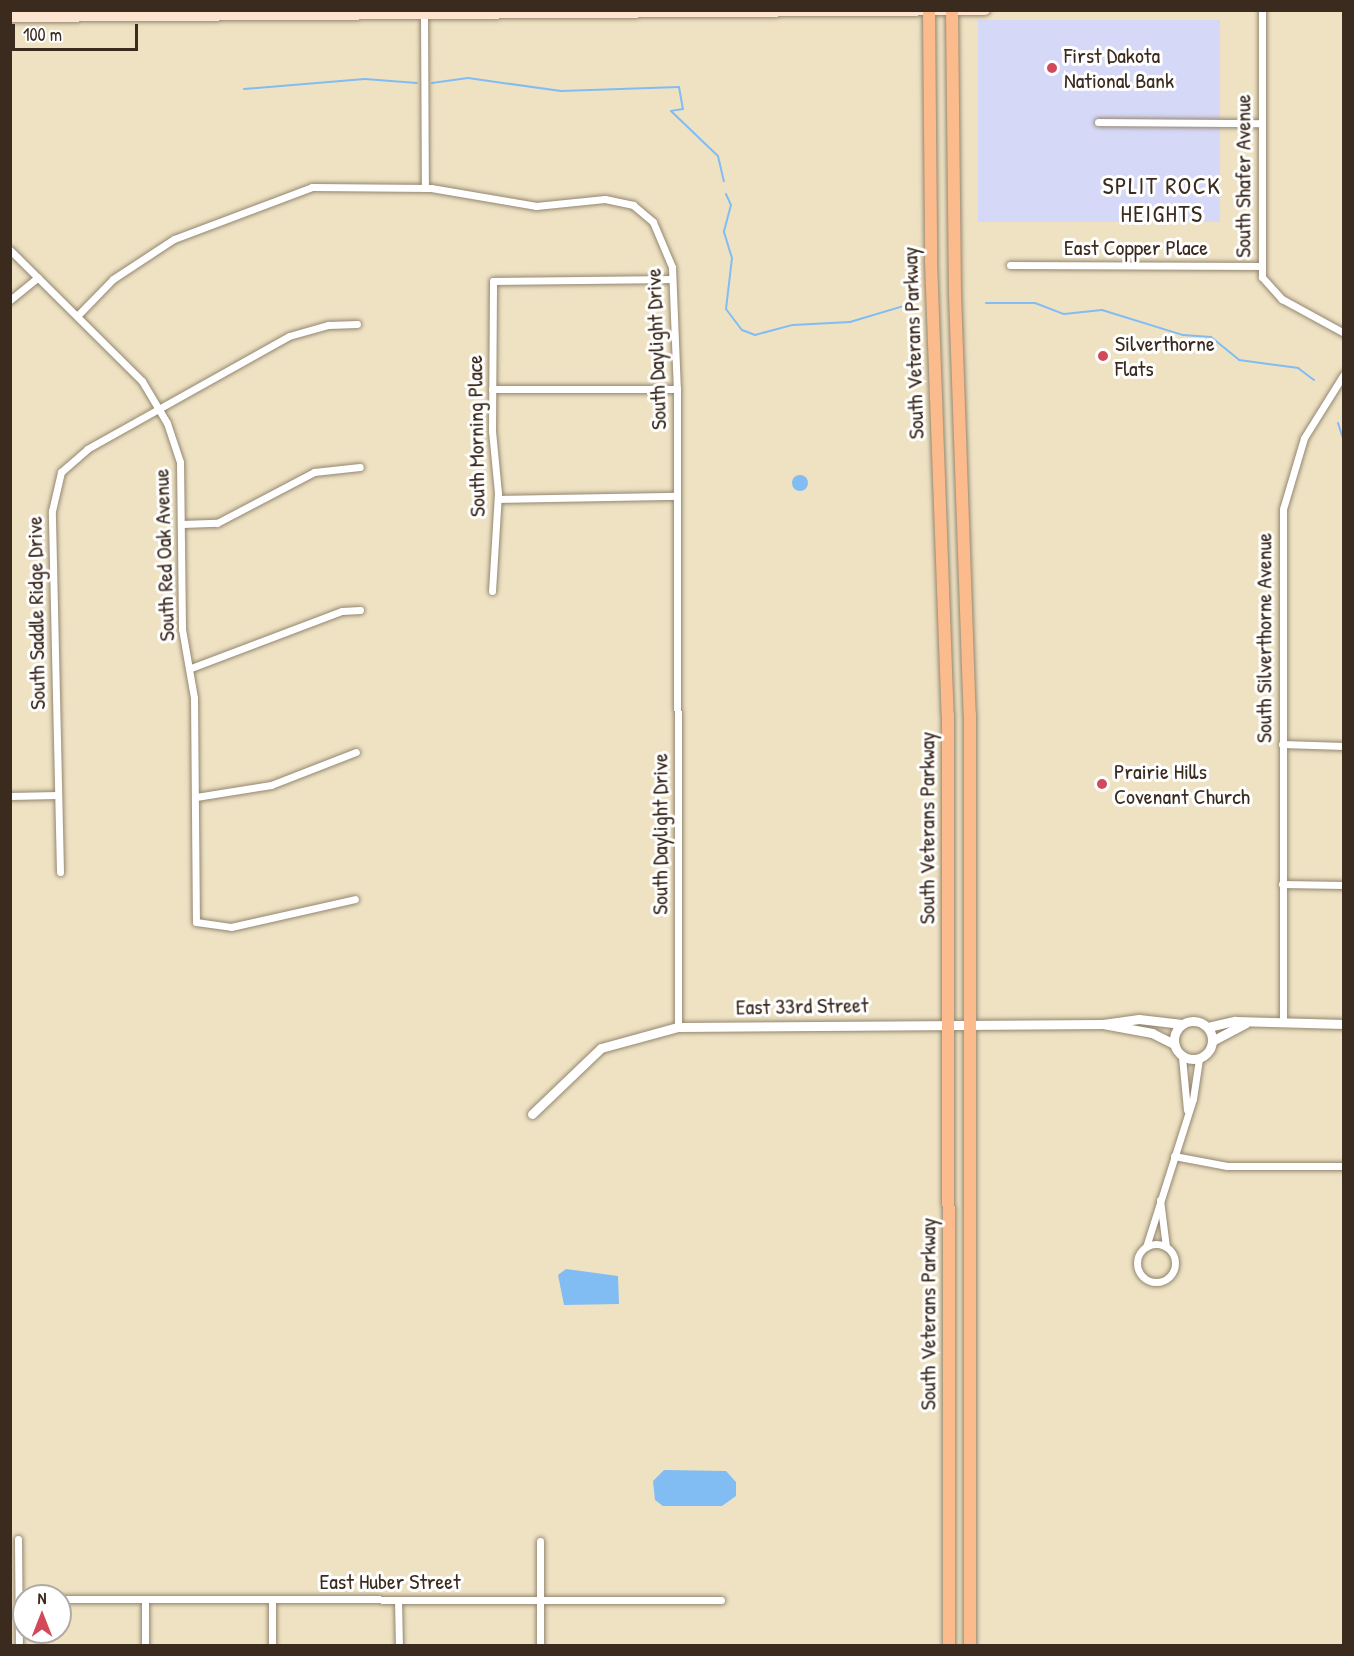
<!DOCTYPE html>
<style>
body{margin:0}
#map{position:relative;width:1354px;height:1656px;overflow:hidden;background:#eee2c3;font-family:"Patrick Hand",sans-serif}
div>[style]{position:absolute}
.built>*{inset:0;background:#d6d8f8;transform-origin:0 0}
.water>*{inset:0;background:#81bcf3}
.round{border-radius:50%}
.stream>*{height:2px;margin:-1px;padding:0 1px;transform-origin:1px;border-radius:1px;background:#81bcf3}
.roads{filter:drop-shadow(0 0 2px #948670) drop-shadow(0 0 2px #948670)}
.minor>*{height:7px;margin:-3.5px;padding:0 3.5px;transform-origin:3.5px;border-radius:3.5px;background:#fff}
.minor>.ring{margin:-3.5px;padding:0;box-sizing:content-box;background:none;border:7px solid #fff;border-radius:50%}
.tertiary>*{height:9px;margin:-4.5px;padding:0 4.5px;transform-origin:4.5px;border-radius:4.5px;background:#fff}
.tertiary>.ring{margin:-4.5px;padding:0;box-sizing:content-box;background:none;border:9px solid #fff;border-radius:50%}
.secondary>*{height:10px;margin:-5px;padding:0 5px;transform-origin:5px;border-radius:5px;background:#fde4d1}
.trunk>*{height:12px;margin:-6px;padding:0 6px;transform-origin:6px;border-radius:6px;background:#fbbb8c}
.dots>*{width:16px;height:16px;translate:-50% -50%;box-sizing:border-box;border:3px solid #fff;border-radius:50%}
span{translate:-50% -50%;white-space:nowrap;text-align:center;line-height:1.15;-webkit-text-stroke:6px #fff;paint-order:stroke}
.poi-label{font-size:22px;color:#3b2a1e}
.left{translate:0 -50%;text-align:left}
.street-label{font-size:22px;color:#3b2a1e}
.neighbourhood-label{font-size:24px;color:#3b2a1e;letter-spacing:1.5px}
.frame{position:absolute;inset:0;border:12px solid #3b2a1e;pointer-events:none}
.north{position:absolute;left:12px;top:1584px;width:60px;height:60px;box-sizing:border-box;background:#fff;border:2px solid #b1aaa5;border-radius:50%;rotate:0deg;font-size:16px;font-weight:700;line-height:24px;text-align:center;color:#3b2a1e}
.north::after{content:'';display:block;margin:auto;width:21px;height:27px;background:#d1495b;clip-path:polygon(50% 0,100% 100%,50% 72%,0 100%)}
.scale{position:absolute;left:12px;top:24px;width:126px;height:27px;box-sizing:border-box;border:3px solid #3b2a1e;border-top:0;padding-left:8px;font-size:18px;line-height:21px;white-space:nowrap;color:#3b2a1e;-webkit-text-stroke:4px #fff;paint-order:stroke}
</style>
<div id="map">
<div class="built">
<i style="left:978px;top:20px;width:242px;height:202px"></i>
</div>
<div class="water">
<i class="round" style="left:792px;top:475px;width:16px;height:16px"></i>
<i style="clip-path:polygon(566px 1269px,618px 1276px,619px 1304px,564px 1305px,558px 1275px)"></i>
<i style="clip-path:polygon(664px 1470px,726px 1471px,736px 1482px,736px 1496px,722px 1506px,663px 1506px,655px 1500px,653px 1481px)"></i>
</div>
<div class="stream">
<i style="left:432px;top:83px;width:36px;rotate:-8deg"></i>
<i style="left:468px;top:78px;width:94px;rotate:8deg"></i>
<i style="left:561px;top:91px;width:118px;rotate:-1.9deg"></i>
<i style="left:679px;top:87px;width:22px;rotate:80deg"></i>
<i style="left:683px;top:109px;width:12px;rotate:171deg"></i>
<i style="left:671px;top:111px;width:65px;rotate:43.8deg"></i>
<i style="left:718px;top:156px;width:26px;rotate:77deg"></i>
<i style="left:244px;top:89px;width:121px;rotate:-4.7deg"></i>
<i style="left:365px;top:79px;width:52px;rotate:4.4deg"></i>
<i style="left:726px;top:194px;width:12px;rotate:66deg"></i>
<i style="left:731px;top:205px;width:28px;rotate:105deg"></i>
<i style="left:724px;top:232px;width:27px;rotate:73deg"></i>
<i style="left:732px;top:258px;width:51px;rotate:96.7deg"></i>
<i style="left:726px;top:309px;width:26px;rotate:53deg"></i>
<i style="left:742px;top:330px;width:14px;rotate:21deg"></i>
<i style="left:755px;top:335px;width:39px;rotate:-15deg"></i>
<i style="left:793px;top:325px;width:57px;rotate:-3deg"></i>
<i style="left:850px;top:322px;width:59px;rotate:-16.6deg"></i>
<i style="left:986px;top:303px;width:49px"></i>
<i style="left:1035px;top:303px;width:31px;rotate:21deg"></i>
<i style="left:1064px;top:314px;width:38px;rotate:-6deg"></i>
<i style="left:1102px;top:310px;width:85px;rotate:17.2deg"></i>
<i style="left:1183px;top:335px;width:28px;rotate:4deg"></i>
<i style="left:1211px;top:337px;width:36px;rotate:39deg"></i>
<i style="left:1239px;top:360px;width:60px;rotate:7.7deg"></i>
<i style="left:1298px;top:368px;width:20px;rotate:37deg"></i>
<i style="left:1338px;top:423px;width:20px;rotate:72deg"></i>
</div>
<div class="roads">
<div class="minor">
<i style="left:1262px;top:10px;width:267px;rotate:90deg"></i>
<i style="left:1262px;top:277px;width:30px;rotate:48deg"></i>
<i style="left:1282px;top:299px;width:71px;rotate:28.7deg"></i>
<i style="left:424px;top:15px;width:173px;rotate:89.7deg"></i>
<i style="left:1098px;top:122px;width:163px;rotate:0.4deg"></i>
<i style="left:10px;top:250px;width:186px;rotate:44.8deg"></i>
<i style="left:142px;top:381px;width:49px;rotate:59.2deg"></i>
<i style="left:167px;top:423px;width:41px;rotate:71.6deg"></i>
<i style="left:180px;top:462px;width:167px;rotate:89.3deg"></i>
<i style="left:182px;top:629px;width:70px;rotate:80.1deg"></i>
<i style="left:194px;top:698px;width:224px;rotate:89.5deg"></i>
<i style="left:196px;top:922px;width:35px;rotate:8deg"></i>
<i style="left:231px;top:927px;width:127px;rotate:-12.7deg"></i>
<i style="left:1010px;top:265px;width:251px;rotate:0.2deg"></i>
<i style="left:10px;top:300px;width:36px;rotate:-39deg"></i>
<i style="left:78px;top:315px;width:50px;rotate:-45.8deg"></i>
<i style="left:113px;top:279px;width:73px;rotate:-33.3deg"></i>
<i style="left:174px;top:239px;width:147px;rotate:-20.6deg"></i>
<i style="left:312px;top:187px;width:119px;rotate:0.5deg"></i>
<i style="left:431px;top:188px;width:107px;rotate:9.7deg"></i>
<i style="left:536px;top:206px;width:69px;rotate:-5.8deg"></i>
<i style="left:605px;top:199px;width:29px;rotate:12deg"></i>
<i style="left:633px;top:205px;width:26px;rotate:40deg"></i>
<i style="left:653px;top:222px;width:49px;rotate:67.1deg"></i>
<i style="left:672px;top:267px;width:122px;rotate:87.7deg"></i>
<i style="left:677px;top:389px;width:638px;rotate:89.91deg"></i>
<i style="left:492px;top:389px;width:185px"></i>
<i style="left:498px;top:499px;width:179px;rotate:-1deg"></i>
<i style="left:182px;top:524px;width:35px;rotate:-2deg"></i>
<i style="left:217px;top:523px;width:110px;rotate:-27.7deg"></i>
<i style="left:314px;top:472px;width:46px;rotate:-6.2deg"></i>
<i style="left:492px;top:591px;width:98px;rotate:-86.5deg"></i>
<i style="left:498px;top:493px;width:62px;rotate:-95.5deg"></i>
<i style="left:492px;top:431px;width:150px;rotate:-89.6deg"></i>
<i style="left:493px;top:281px;width:179px;rotate:-0.6deg"></i>
<i style="left:191px;top:668px;width:161px;rotate:-20.7deg"></i>
<i style="left:342px;top:611px;width:18px;rotate:-3deg"></i>
<i style="left:1282px;top:744px;width:62px;rotate:1.8deg"></i>
<i style="left:10px;top:796px;width:48px;rotate:-1.2deg"></i>
<i style="left:196px;top:797px;width:76px;rotate:-9.1deg"></i>
<i style="left:271px;top:785px;width:91px;rotate:-21.2deg"></i>
<i style="left:60px;top:872px;width:361px;rotate:-91.3deg"></i>
<i style="left:52px;top:511px;width:40px;rotate:-77deg"></i>
<i style="left:61px;top:472px;width:35px;rotate:-41deg"></i>
<i style="left:87px;top:449px;width:231px;rotate:-29.2deg"></i>
<i style="left:289px;top:336px;width:41px;rotate:-15.8deg"></i>
<i style="left:328px;top:325px;width:29px;rotate:-2deg"></i>
<i style="left:1282px;top:884px;width:62px;rotate:0.9deg"></i>
<i style="left:1283px;top:1023px;width:514px;rotate:-90deg"></i>
<i style="left:1283px;top:509px;width:74px;rotate:-73.5deg"></i>
<i style="left:1304px;top:438px;width:75px;rotate:-58deg"></i>
<i style="left:1182px;top:1057px;width:53px;rotate:84.6deg"></i>
<i style="left:1174px;top:1156px;width:54px;rotate:10.7deg"></i>
<i style="left:1227px;top:1166px;width:117px"></i>
<i style="left:1160px;top:1200px;width:47px;rotate:82.7deg"></i>
<i class="ring" style="left:1137px;top:1244px;width:31px;height:31px"></i>
<i style="left:1146px;top:1247px;width:155px;rotate:-72.4deg"></i>
<i style="left:1193px;top:1099px;width:40px;rotate:-81.5deg"></i>
<i style="left:18px;top:1539px;width:107px;rotate:89.5deg"></i>
<i style="left:60px;top:1599px;width:661px;rotate:0.09deg"></i>
<i style="left:145px;top:1600px;width:46px;rotate:90deg"></i>
<i style="left:272px;top:1600px;width:46px;rotate:90deg"></i>
<i style="left:398px;top:1600px;width:46px;rotate:88.8deg"></i>
<i style="left:540px;top:1646px;width:105px;rotate:-90deg"></i>
</div>
<div class="tertiary">
<i class="ring" style="left:1174px;top:1021px;width:29px;height:29px"></i>
<i style="left:1103px;top:1024px;width:50px;rotate:10.4deg"></i>
<i style="left:1152px;top:1033px;width:25px;rotate:27deg"></i>
<i style="left:1208px;top:1027px;width:28px;rotate:-13deg"></i>
<i style="left:1235px;top:1021px;width:109px;rotate:1.6deg"></i>
<i style="left:1212px;top:1041px;width:38px;rotate:-28deg"></i>
<i style="left:532px;top:1114px;width:95px;rotate:-43.7deg"></i>
<i style="left:601px;top:1048px;width:80px;rotate:-15.3deg"></i>
<i style="left:678px;top:1027px;width:425px;rotate:-0.4deg"></i>
<i style="left:1103px;top:1024px;width:36px;rotate:-8deg"></i>
<i style="left:1139px;top:1019px;width:43px;rotate:6.6deg"></i>
</div>
<div class="secondary">
<i style="left:10px;top:17px;width:975px;rotate:-0.41deg"></i>
</div>
<div class="trunk">
<i style="left:929px;top:10px;width:251px;rotate:89.5deg"></i>
<i style="left:931px;top:261px;width:454px;rotate:87.9deg"></i>
<i style="left:948px;top:715px;width:931px;rotate:89.94deg"></i>
<i style="left:952px;top:10px;width:284px;rotate:89.4deg"></i>
<i style="left:955px;top:294px;width:420px;rotate:88deg"></i>
<i style="left:970px;top:714px;width:932px;rotate:90deg"></i>
</div>
</div>
<div class="dots">
<i style="left:1052px;top:68px;background:#d1495b"></i>
<i style="left:1103px;top:356px;background:#d1495b"></i>
<i style="left:1102px;top:784px;background:#d1495b"></i>
</div>
<div class="poi-label">
<span class="left" style="left:1064px;top:68px">First Dakota<br>National Bank</span>
<span class="left" style="left:1115px;top:356px">Silverthorne<br>Flats</span>
<span class="left" style="left:1114px;top:784px">Prairie Hills<br>Covenant Church</span>
</div>
<div class="street-label">
<span style="left:1243px;top:176px;rotate:-90deg">South Shafer Avenue</span>
<span style="left:1136px;top:248px">East Copper Place</span>
<span style="left:913px;top:343px;rotate:-92deg">South Veterans Parkway</span>
<span style="left:656px;top:349px;rotate:-92deg">South Daylight Drive</span>
<span style="left:476px;top:436px;rotate:-91deg">South Morning Place</span>
<span style="left:164px;top:555px;rotate:-92deg">South Red Oak Avenue</span>
<span style="left:36px;top:613px;rotate:-91deg">South Saddle Ridge Drive</span>
<span style="left:1264px;top:638px;rotate:-90deg">South Silverthorne Avenue</span>
<span style="left:927px;top:828px;rotate:-90deg">South Veterans Parkway</span>
<span style="left:660px;top:834px;rotate:-90deg">South Daylight Drive</span>
<span style="left:802px;top:1006px;rotate:-1deg">East 33rd Street</span>
<span style="left:928px;top:1314px;rotate:-90deg">South Veterans Parkway</span>
<span style="left:390px;top:1582px">East Huber Street</span>
</div>
<div class="neighbourhood-label">
<span style="left:1162px;top:200px">SPLIT ROCK<br>HEIGHTS</span>
</div>
<div class="frame"></div>
<div class="north">N</div>
<div class="scale">100 m</div>
</div>
